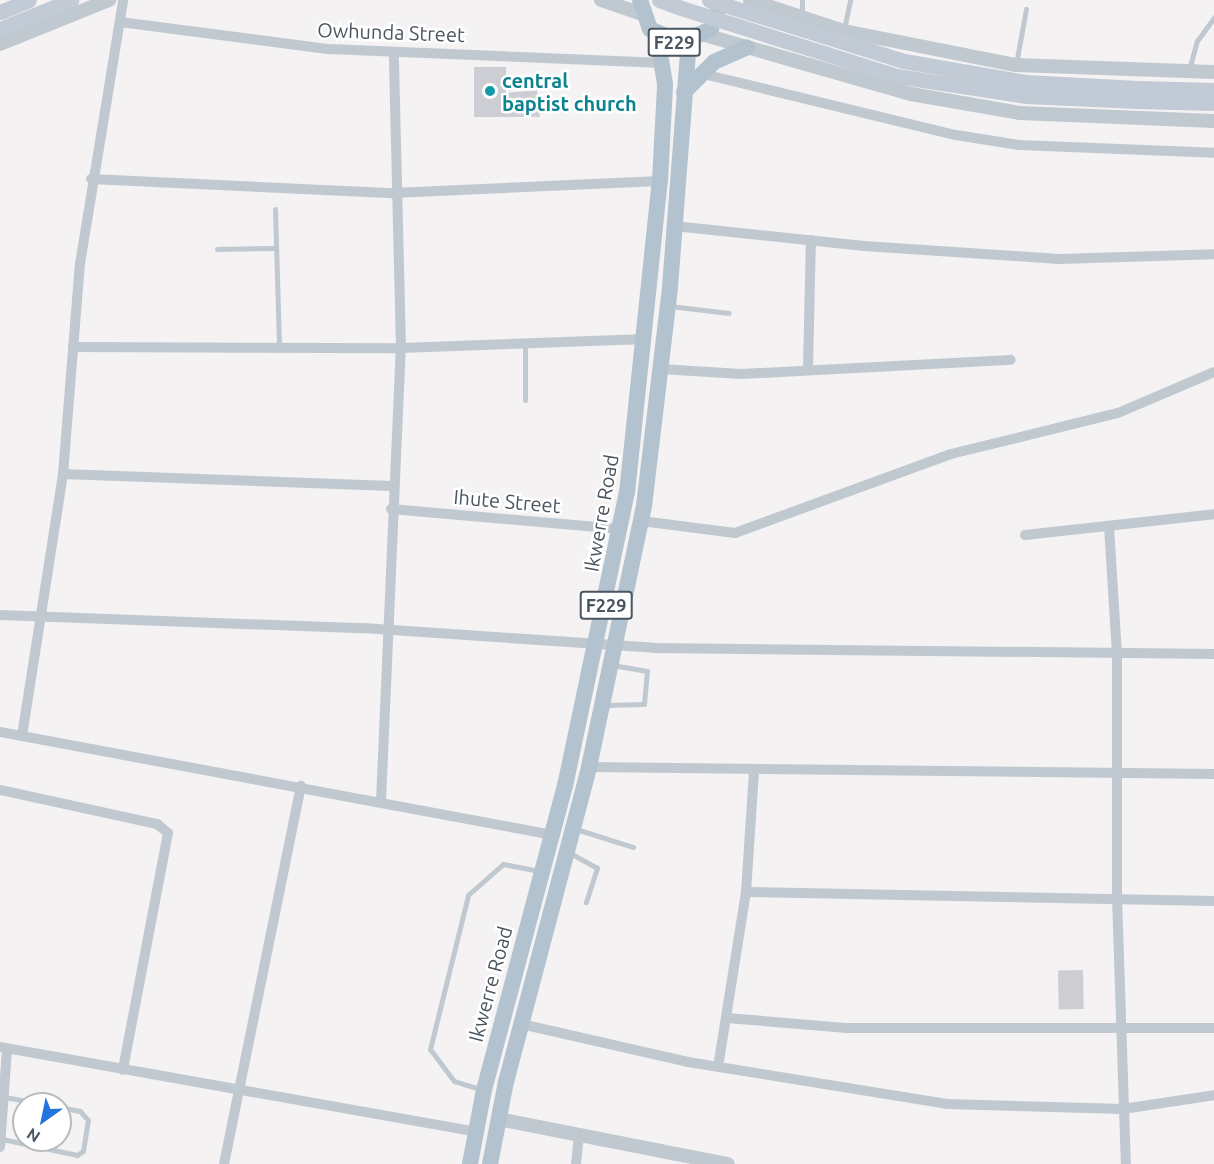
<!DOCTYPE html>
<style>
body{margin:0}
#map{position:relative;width:1214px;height:1164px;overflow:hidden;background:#f4f2f2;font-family:Ubuntu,sans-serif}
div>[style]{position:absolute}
.building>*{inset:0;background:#ccced4;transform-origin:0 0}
.service>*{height:5px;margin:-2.5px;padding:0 2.5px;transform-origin:2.5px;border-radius:2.5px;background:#c1c9d0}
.minor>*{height:10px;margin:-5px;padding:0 5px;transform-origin:5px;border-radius:5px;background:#c1c9d0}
.tertiary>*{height:14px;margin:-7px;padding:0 7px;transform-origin:7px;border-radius:7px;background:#c1c9d0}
.secondary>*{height:15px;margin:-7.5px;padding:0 7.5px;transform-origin:7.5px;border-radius:7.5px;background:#c1cad5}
.primary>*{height:16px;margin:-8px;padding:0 8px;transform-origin:8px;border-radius:8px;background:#b3c2cf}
.secondary-bridge>*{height:15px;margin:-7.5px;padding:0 7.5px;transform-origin:7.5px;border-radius:7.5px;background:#c1cad5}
.dots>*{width:16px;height:16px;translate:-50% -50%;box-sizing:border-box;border:3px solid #fff;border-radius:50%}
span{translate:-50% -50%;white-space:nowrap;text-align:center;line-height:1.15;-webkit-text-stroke:5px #fff;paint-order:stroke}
.shield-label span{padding:2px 4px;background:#fff;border:2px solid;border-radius:4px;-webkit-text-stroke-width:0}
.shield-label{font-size:18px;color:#4a555f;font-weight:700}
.street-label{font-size:20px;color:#4a555f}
.culture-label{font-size:20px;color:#0d838f;font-weight:700}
.left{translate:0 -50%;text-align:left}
.north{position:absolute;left:12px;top:1092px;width:60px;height:60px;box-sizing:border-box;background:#fff;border:2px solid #b7bbbf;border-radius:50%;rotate:213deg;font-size:16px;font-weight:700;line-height:24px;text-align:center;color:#4a555f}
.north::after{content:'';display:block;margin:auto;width:21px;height:27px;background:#2275df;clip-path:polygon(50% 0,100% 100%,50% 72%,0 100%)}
</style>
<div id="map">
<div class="building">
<i style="clip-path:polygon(474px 67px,506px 67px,506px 93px,537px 90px,540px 117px,474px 117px)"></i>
<i style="left:1083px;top:970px;width:39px;height:25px;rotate:89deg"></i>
</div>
<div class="service">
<i style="left:802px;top:0;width:17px;rotate:90deg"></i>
<i style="left:844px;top:29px;width:30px;rotate:-78deg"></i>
<i style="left:1016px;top:64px;width:56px;rotate:-79.7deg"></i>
<i style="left:1189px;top:70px;width:30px;rotate:-75deg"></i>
<i style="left:1197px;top:41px;width:29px;rotate:-54deg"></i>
<i style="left:275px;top:209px;width:138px;rotate:88.3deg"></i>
<i style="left:217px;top:249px;width:59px;rotate:-1deg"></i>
<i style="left:670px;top:306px;width:59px;rotate:6.8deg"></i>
<i style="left:525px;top:400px;width:55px;rotate:-90deg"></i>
<i style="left:604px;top:705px;width:40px;rotate:-1.4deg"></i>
<i style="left:644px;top:704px;width:33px;rotate:-85deg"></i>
<i style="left:647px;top:671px;width:35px;rotate:-170deg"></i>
<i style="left:576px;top:829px;width:60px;rotate:17.5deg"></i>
<i style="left:570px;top:853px;width:31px;rotate:29deg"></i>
<i style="left:597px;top:868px;width:36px;rotate:108deg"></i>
<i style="left:483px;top:1090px;width:30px;rotate:-163deg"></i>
<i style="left:454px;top:1081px;width:40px;rotate:-127deg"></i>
<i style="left:430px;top:1049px;width:159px;rotate:-76.1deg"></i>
<i style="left:468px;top:895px;width:47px;rotate:-41.5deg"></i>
<i style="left:503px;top:864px;width:37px;rotate:11deg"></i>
<i style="left:4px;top:1097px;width:41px;rotate:9.9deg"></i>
<i style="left:2px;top:1139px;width:77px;rotate:12deg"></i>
<i style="left:77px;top:1155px;width:7px;rotate:-34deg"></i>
<i style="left:83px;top:1151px;width:31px;rotate:-81deg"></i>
<i style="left:88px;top:1120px;width:12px;rotate:-132deg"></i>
<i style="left:80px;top:1111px;width:20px;rotate:-169deg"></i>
</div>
<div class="minor">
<i style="left:120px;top:22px;width:211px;rotate:7.4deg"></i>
<i style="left:329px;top:49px;width:334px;rotate:2.4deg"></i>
<i style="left:699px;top:73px;width:264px;rotate:13.6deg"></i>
<i style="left:956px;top:135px;width:64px;rotate:9deg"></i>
<i style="left:1019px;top:145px;width:195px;rotate:2.3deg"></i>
<i style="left:91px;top:179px;width:302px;rotate:2.7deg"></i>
<i style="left:393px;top:193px;width:267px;rotate:-2.6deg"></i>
<i style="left:674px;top:226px;width:191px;rotate:6deg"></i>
<i style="left:864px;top:246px;width:195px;rotate:3.8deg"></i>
<i style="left:1059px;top:259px;width:155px;rotate:-1.8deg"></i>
<i style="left:73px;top:347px;width:328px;rotate:0.2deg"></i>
<i style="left:401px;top:348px;width:245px;rotate:-2.1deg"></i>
<i style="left:808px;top:368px;width:128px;rotate:-88.7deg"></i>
<i style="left:661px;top:369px;width:80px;rotate:3.6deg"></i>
<i style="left:741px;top:374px;width:270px;rotate:-3deg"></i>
<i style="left:63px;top:474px;width:329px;rotate:2.1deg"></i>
<i style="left:391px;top:509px;width:230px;rotate:5deg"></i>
<i style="left:641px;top:521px;width:95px;rotate:7.3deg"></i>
<i style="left:735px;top:533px;width:230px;rotate:-20.1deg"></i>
<i style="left:951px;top:454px;width:172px;rotate:-13.8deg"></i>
<i style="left:1118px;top:413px;width:104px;rotate:-23.1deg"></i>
<i style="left:1109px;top:527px;width:127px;rotate:86.4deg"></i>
<i style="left:1117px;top:654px;width:243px;rotate:90deg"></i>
<i style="left:1117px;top:897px;width:267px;rotate:88.1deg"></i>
<i style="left:1025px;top:535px;width:190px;rotate:-6.3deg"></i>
<i style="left:0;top:615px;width:363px;rotate:2.1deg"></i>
<i style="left:363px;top:628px;width:292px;rotate:3.9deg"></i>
<i style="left:654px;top:648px;width:560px;rotate:0.61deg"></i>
<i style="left:0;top:732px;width:563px;rotate:10.55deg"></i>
<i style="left:22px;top:736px;width:265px;rotate:-81.1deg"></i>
<i style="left:63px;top:474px;width:211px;rotate:-85.4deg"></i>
<i style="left:80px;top:264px;width:267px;rotate:-80.7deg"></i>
<i style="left:589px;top:767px;width:625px;rotate:0.64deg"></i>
<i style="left:0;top:790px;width:161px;rotate:12.2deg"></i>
<i style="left:157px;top:824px;width:14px;rotate:39deg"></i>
<i style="left:168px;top:833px;width:241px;rotate:100.8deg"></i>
<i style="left:381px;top:801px;width:453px;rotate:-87.5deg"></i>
<i style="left:401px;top:348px;width:295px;rotate:-91.4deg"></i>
<i style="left:746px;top:892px;width:468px;rotate:1.1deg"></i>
<i style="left:727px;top:1018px;width:118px;rotate:4.8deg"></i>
<i style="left:845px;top:1028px;width:369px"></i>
<i style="left:521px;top:1024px;width:171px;rotate:12.8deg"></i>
<i style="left:688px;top:1062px;width:262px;rotate:9.2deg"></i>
<i style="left:947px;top:1104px;width:176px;rotate:1.6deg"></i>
<i style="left:1123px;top:1109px;width:92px;rotate:-8.7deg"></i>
<i style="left:0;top:1047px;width:483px;rotate:10.1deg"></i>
<i style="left:718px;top:1067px;width:177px;rotate:-80.9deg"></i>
<i style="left:746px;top:892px;width:121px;rotate:-86.2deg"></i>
<i style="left:0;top:1147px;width:98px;rotate:-85.9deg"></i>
<i style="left:224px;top:1164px;width:386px;rotate:-78.5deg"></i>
<i style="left:576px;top:1164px;width:30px;rotate:-84deg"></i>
</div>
<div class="tertiary">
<i style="left:601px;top:0;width:43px;rotate:18.9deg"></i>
<i style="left:750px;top:0;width:99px;rotate:18.3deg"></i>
<i style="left:844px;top:31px;width:174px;rotate:11.2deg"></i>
<i style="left:1015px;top:65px;width:199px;rotate:2deg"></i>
<i style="left:705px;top:35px;width:214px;rotate:16deg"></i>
<i style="left:911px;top:94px;width:111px;rotate:9.9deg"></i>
<i style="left:1020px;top:113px;width:194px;rotate:2.4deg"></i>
<i style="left:0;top:44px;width:118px;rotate:-22deg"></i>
<i style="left:498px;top:1119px;width:234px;rotate:11.1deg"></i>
</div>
<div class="secondary">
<i style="left:659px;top:0;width:20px;rotate:20deg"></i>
<i style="left:0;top:12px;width:31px;rotate:-22deg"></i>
<i style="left:0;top:29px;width:77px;rotate:-22.2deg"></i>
<i style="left:1138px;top:88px;width:76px;rotate:1.5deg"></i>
<i style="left:1136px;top:101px;width:78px;rotate:1.5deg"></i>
</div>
<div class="primary">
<i style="left:640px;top:0;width:31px;rotate:71deg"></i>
<i style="left:650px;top:29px;width:34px;rotate:24deg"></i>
<i style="left:681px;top:43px;width:33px;rotate:-25deg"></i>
<i style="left:711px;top:29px;width:31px;rotate:-71deg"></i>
<i style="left:684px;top:92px;width:42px;rotate:-45deg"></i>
<i style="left:714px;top:62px;width:36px;rotate:-24deg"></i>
<i style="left:470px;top:1164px;width:75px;rotate:-79.3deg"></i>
<i style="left:484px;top:1090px;width:315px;rotate:-75.1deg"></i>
<i style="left:565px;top:786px;width:299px;rotate:-78.1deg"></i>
<i style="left:627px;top:493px;width:314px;rotate:-84deg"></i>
<i style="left:660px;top:181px;width:97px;rotate:-87deg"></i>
<i style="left:665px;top:84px;width:50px;rotate:-99.3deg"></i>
<i style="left:490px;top:1164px;width:84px;rotate:-79deg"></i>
<i style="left:506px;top:1082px;width:326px;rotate:-75.2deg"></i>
<i style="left:589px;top:767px;width:267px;rotate:-78.1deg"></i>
<i style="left:644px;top:506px;width:221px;rotate:-83.2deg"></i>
<i style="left:670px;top:287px;width:246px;rotate:-85.6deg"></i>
</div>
<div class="secondary-bridge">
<i style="left:709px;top:0;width:204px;rotate:17.4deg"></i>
<i style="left:904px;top:61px;width:123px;rotate:9.8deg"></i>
<i style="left:1025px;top:82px;width:113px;rotate:3deg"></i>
<i style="left:678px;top:7px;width:230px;rotate:17.5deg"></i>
<i style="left:897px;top:76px;width:131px;rotate:8.8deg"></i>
<i style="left:1026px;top:96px;width:110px;rotate:2.6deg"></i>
</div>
<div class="dots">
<i style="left:490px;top:91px;background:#0f9aa8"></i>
</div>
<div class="shield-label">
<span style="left:674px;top:42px">F229</span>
<span style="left:606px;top:605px">F229</span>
</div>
<div class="street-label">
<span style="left:391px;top:32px;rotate:2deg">Owhunda Street</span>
<span style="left:507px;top:501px;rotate:5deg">Ihute Street</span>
<span style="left:601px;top:513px;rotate:-80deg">Ikwerre Road</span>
<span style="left:490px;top:984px;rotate:-75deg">Ikwerre Road</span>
</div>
<div class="culture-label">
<span class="left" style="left:502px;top:92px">central<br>baptist church</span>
</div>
<div class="north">N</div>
</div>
